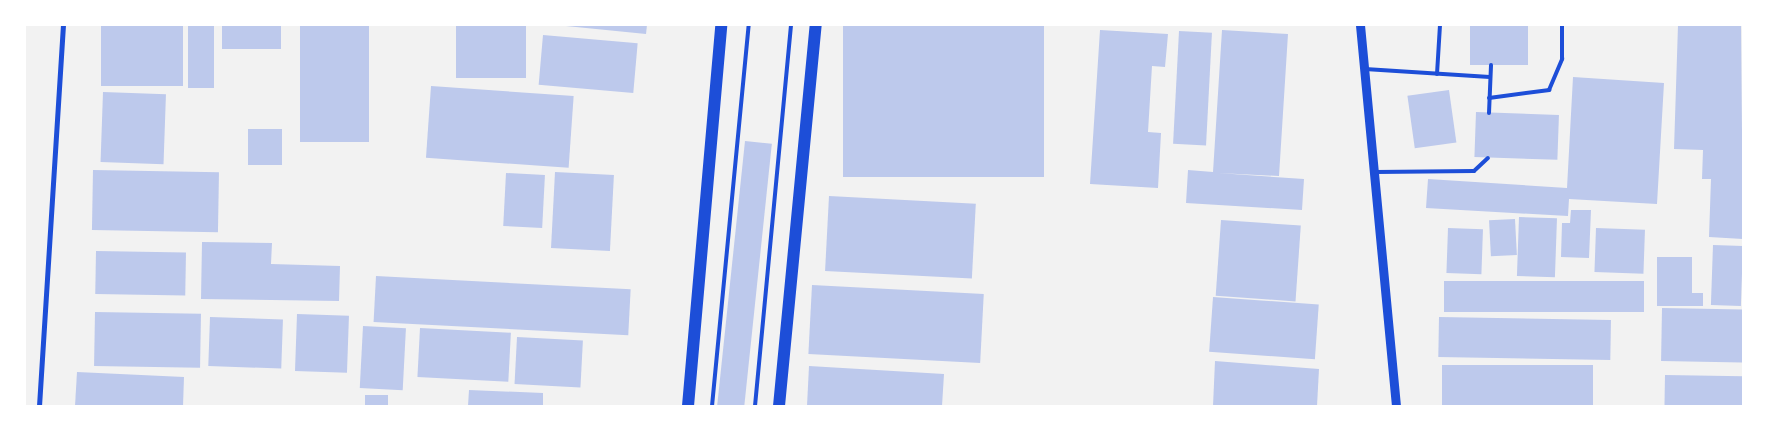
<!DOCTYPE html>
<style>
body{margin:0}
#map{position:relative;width:1768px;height:431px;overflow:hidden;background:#f2f2f2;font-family:"Archivo Narrow",sans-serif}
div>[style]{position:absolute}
.building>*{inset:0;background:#bdc9ec;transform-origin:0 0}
.service>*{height:4px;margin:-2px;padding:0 2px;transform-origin:2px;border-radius:2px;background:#1d4ed8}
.minor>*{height:5px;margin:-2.5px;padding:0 2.5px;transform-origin:2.5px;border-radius:2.5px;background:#1d4ed8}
.tertiary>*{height:9px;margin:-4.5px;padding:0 4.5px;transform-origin:4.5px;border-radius:4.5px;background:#1d4ed8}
.primary>*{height:12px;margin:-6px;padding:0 6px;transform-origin:6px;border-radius:6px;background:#1d4ed8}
span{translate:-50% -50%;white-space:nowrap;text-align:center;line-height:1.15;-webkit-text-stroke:5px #fff;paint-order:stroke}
.frame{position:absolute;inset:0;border:26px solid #fff;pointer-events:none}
</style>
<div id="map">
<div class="building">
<i style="left:101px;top:25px;width:82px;height:61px"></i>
<i style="left:188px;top:25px;width:26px;height:63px"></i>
<i style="left:222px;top:25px;width:59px;height:24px"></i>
<i style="left:300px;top:25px;width:69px;height:117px"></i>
<i style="left:456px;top:25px;width:70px;height:53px"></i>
<i style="clip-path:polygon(556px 25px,647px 25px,646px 34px)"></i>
<i style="left:843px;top:25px;width:201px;height:152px"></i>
<i style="left:1470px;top:25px;width:58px;height:40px"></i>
<i style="clip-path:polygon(1678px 25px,1741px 25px,1743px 239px,1709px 237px,1711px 179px,1702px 179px,1703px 150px,1674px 149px)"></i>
<i style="clip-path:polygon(1100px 30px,1168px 34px,1165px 67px,1152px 66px,1148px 132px,1161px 133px,1158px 188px,1090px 184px)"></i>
<i style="clip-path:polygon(1222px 30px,1288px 34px,1279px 176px,1218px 173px,1304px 179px,1302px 210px,1186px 203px,1188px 170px,1213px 172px)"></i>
<i style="left:1179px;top:31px;width:33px;height:113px;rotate:3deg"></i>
<i style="left:543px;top:35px;width:95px;height:50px;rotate:5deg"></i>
<i style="clip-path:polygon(1573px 77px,1664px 83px,1657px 204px,1569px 199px,1568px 216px,1426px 208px,1428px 179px,1567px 188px)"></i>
<i style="left:431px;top:86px;width:143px;height:72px;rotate:4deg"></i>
<i style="left:1449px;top:90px;width:53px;height:42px;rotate:82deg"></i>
<i style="left:103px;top:92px;width:63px;height:70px;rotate:2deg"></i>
<i style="left:1476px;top:112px;width:83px;height:45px;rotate:2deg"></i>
<i style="left:248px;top:129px;width:34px;height:36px"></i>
<i style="left:745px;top:141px;width:27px;height:266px;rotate:6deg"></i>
<i style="left:93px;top:170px;width:126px;height:60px;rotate:1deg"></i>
<i style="left:555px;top:172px;width:59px;height:76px;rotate:3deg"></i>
<i style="left:506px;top:173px;width:39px;height:53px;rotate:3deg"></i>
<i style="left:829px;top:196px;width:147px;height:75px;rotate:3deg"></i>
<i style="clip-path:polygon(1571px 210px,1591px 210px,1589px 258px,1561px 257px,1562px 223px,1570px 223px)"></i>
<i style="left:1519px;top:217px;width:38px;height:59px;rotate:2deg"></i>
<i style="left:1515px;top:219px;width:36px;height:26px;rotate:87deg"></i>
<i style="left:1221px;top:220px;width:80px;height:76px;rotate:4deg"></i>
<i style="left:1448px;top:228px;width:35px;height:45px;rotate:2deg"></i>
<i style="left:1596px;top:228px;width:49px;height:44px;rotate:2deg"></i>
<i style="clip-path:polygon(202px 242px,272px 243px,271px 264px,340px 266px,339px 301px,201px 299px)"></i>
<i style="left:1713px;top:245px;width:30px;height:60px;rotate:2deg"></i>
<i style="left:96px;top:251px;width:90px;height:43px;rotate:1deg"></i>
<i style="clip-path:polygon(1657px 257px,1692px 257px,1692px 293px,1703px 293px,1703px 306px,1657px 306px)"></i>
<i style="left:376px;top:276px;width:255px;height:46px;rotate:3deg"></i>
<i style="left:1444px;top:281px;width:200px;height:31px"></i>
<i style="left:812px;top:285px;width:172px;height:69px;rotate:3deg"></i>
<i style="left:1213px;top:297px;width:106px;height:55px;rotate:4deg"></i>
<i style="left:1662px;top:308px;width:81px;height:53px;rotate:1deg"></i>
<i style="left:95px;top:312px;width:106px;height:54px;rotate:1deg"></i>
<i style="left:297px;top:314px;width:52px;height:57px;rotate:2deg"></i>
<i style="left:210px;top:317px;width:73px;height:49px;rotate:2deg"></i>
<i style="left:1439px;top:317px;width:172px;height:40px;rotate:1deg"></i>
<i style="left:363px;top:326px;width:43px;height:62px;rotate:3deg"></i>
<i style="left:420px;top:328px;width:91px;height:49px;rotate:3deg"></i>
<i style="left:517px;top:337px;width:66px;height:47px;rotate:3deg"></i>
<i style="clip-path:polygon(1215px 361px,1319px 369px,1317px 406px,1213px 406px)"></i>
<i style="left:1442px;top:365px;width:151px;height:41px"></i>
<i style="clip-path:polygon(809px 366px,944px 374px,942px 406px,807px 406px)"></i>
<i style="clip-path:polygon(77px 372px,184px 377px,183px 406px,75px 406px)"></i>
<i style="left:1665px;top:375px;width:78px;height:31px;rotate:1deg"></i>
<i style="clip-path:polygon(469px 390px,543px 393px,543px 406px,468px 406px)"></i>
<i style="left:365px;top:395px;width:23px;height:11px"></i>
</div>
<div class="service">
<i style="left:1365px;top:69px;width:125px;rotate:3.7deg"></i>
<i style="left:1437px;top:74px;width:49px;rotate:-86.5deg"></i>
<i style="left:1489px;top:98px;width:61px;rotate:-7.6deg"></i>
<i style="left:1549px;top:90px;width:34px;rotate:-67deg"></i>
<i style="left:1562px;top:59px;width:34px;rotate:-90deg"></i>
<i style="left:1489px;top:113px;width:48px;rotate:-87.6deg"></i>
<i style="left:1376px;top:172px;width:98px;rotate:-0.6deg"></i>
<i style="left:1474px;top:171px;width:19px;rotate:-43deg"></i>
<i style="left:712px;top:406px;width:383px;rotate:-84.5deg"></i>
<i style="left:755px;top:406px;width:383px;rotate:-84.6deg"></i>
</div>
<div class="minor">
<i style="left:39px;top:406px;width:382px;rotate:-86.4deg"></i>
</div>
<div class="tertiary">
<i style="left:1360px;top:25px;width:383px;rotate:84.6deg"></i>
</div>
<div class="primary">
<i style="left:688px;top:406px;width:382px;rotate:-85deg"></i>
<i style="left:779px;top:406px;width:383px;rotate:-84.5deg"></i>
</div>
<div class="frame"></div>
</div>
